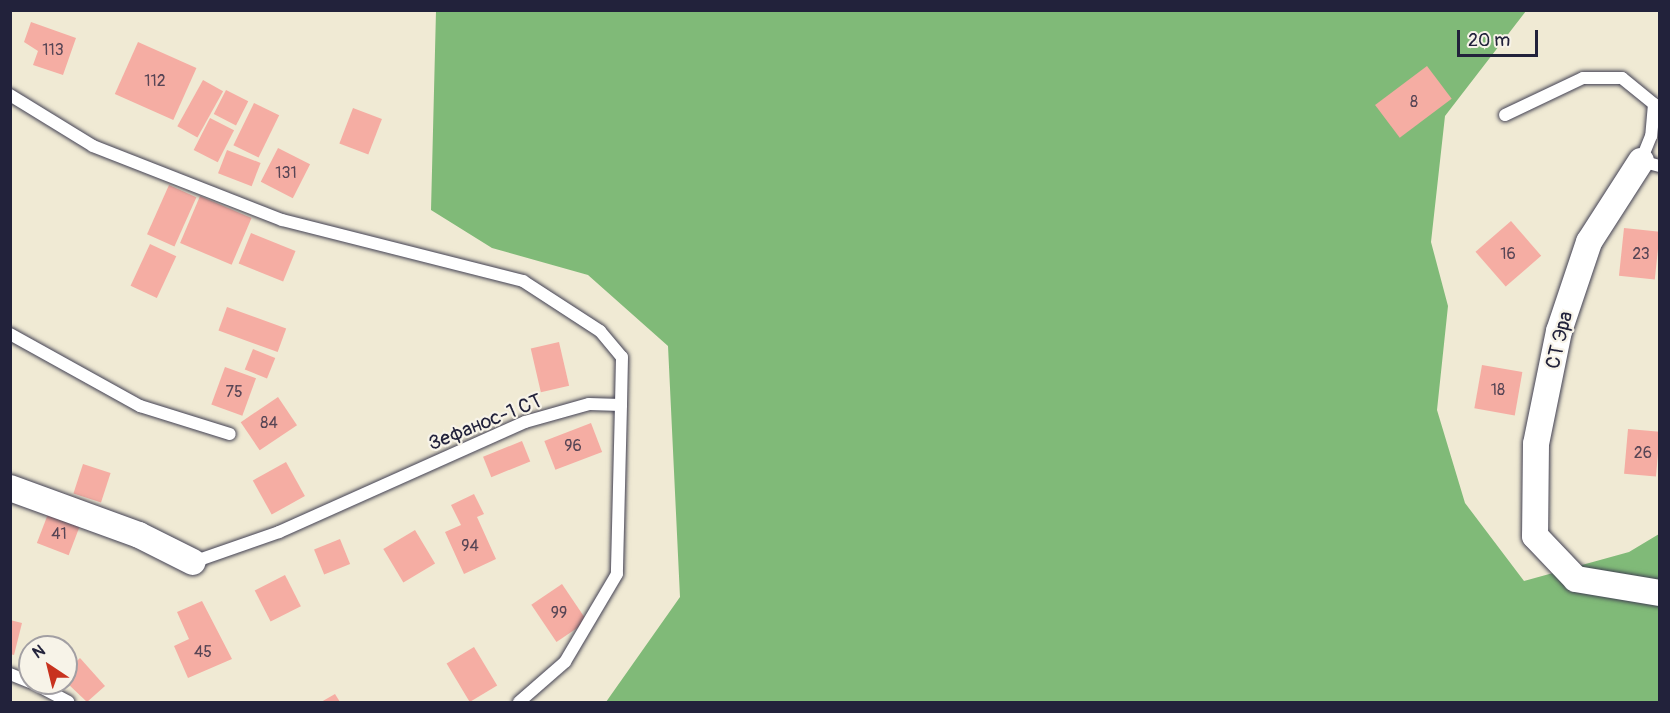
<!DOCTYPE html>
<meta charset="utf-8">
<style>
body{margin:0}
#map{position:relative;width:1670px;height:713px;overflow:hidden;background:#f0ead4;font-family:Pangolin,sans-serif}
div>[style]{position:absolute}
.forest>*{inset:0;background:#80ba78}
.building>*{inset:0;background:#f5ada3;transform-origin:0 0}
.roads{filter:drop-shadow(0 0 2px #414052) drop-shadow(0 0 2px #414052)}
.lane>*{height:12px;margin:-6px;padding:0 6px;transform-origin:6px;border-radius:6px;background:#fff}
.street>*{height:26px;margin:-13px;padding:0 13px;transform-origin:13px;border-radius:13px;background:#fff}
span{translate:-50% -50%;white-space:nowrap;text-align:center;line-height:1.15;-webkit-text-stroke:4.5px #f7f3e8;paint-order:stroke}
.number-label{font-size:16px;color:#574555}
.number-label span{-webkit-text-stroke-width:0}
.street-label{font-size:20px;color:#22223b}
.frame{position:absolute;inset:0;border:12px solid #22223b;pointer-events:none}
.north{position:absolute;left:18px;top:635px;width:60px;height:60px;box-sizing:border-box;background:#f7f3e8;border:2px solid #a29fa3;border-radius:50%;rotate:325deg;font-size:16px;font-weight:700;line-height:24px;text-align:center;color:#22223b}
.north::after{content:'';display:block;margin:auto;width:21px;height:27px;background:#c8321e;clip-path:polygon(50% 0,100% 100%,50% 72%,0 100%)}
.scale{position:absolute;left:1457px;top:30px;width:81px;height:27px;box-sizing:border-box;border:3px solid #22223b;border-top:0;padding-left:8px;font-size:18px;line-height:21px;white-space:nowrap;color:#22223b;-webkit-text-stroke:4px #f7f3e8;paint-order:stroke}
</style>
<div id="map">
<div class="forest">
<i style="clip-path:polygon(436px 11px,1526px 11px,1445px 116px,1431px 242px,1448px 306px,1437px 410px,1465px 503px,1524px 581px,1629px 552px,1659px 534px,1659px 702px,606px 702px,680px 597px,668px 346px,588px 275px,492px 248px,431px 210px)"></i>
</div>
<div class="building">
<i style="clip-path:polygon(31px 22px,76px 38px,63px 75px,33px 65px,38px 51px,24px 42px)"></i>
<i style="left:138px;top:42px;width:64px;height:57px;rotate:24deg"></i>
<i style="left:1427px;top:66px;width:41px;height:65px;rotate:53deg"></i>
<i style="left:203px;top:80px;width:23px;height:53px;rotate:29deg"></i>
<i style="left:226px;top:90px;width:25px;height:27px;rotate:27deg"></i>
<i style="left:254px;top:103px;width:28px;height:47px;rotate:26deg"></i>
<i style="left:353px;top:108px;width:31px;height:38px;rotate:21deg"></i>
<i style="left:210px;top:118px;width:27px;height:36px;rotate:27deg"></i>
<i style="left:278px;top:148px;width:36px;height:38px;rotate:27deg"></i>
<i style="left:227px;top:150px;width:36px;height:25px;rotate:21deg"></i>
<i style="left:169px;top:185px;width:30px;height:54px;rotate:24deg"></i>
<i style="left:200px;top:196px;width:56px;height:51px;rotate:23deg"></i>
<i style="left:1511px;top:221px;width:46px;height:47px;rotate:49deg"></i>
<i style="left:1624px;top:228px;width:36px;height:48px;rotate:6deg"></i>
<i style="left:251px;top:233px;width:48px;height:33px;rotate:22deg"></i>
<i style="left:150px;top:244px;width:29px;height:46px;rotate:25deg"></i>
<i style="left:227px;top:307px;width:63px;height:25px;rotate:20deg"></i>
<i style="left:559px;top:342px;width:45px;height:29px;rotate:77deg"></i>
<i style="left:253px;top:349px;width:24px;height:22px;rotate:22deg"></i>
<i style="left:1482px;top:365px;width:41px;height:44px;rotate:10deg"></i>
<i style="left:225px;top:367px;width:33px;height:40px;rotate:20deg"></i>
<i style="left:278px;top:397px;width:34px;height:45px;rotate:56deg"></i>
<i style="left:591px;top:423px;width:31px;height:50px;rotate:69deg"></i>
<i style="left:1628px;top:429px;width:32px;height:45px;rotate:5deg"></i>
<i style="left:522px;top:441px;width:22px;height:42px;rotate:68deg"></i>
<i style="left:286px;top:462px;width:39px;height:38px;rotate:61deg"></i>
<i style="left:83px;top:464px;width:29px;height:31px;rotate:18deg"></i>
<i style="clip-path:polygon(474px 494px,484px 514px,477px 517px,496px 559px,464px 574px,445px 532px,461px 525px,451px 505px)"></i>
<i style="left:48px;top:514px;width:34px;height:31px;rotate:21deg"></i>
<i style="left:415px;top:530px;width:39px;height:37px;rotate:59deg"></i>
<i style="left:340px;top:539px;width:27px;height:28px;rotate:68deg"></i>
<i style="left:285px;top:575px;width:35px;height:34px;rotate:63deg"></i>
<i style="left:562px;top:584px;width:45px;height:37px;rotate:56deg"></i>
<i style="clip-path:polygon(202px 601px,232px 659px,188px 678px,174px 646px,189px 639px,177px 612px)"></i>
<i style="clip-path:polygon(10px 620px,22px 623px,14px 655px,10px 654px)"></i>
<i style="left:474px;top:647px;width:45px;height:32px;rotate:59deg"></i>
<i style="clip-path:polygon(80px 658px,105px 686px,87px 702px,66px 682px,66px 671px)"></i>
<i style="clip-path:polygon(335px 694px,340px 702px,321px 702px)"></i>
</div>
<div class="roads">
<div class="lane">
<i style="left:10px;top:95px;width:97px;rotate:31.6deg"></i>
<i style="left:93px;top:146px;width:203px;rotate:21.4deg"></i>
<i style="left:282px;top:220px;width:249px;rotate:14.2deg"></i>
<i style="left:523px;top:281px;width:92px;rotate:33deg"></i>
<i style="left:600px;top:331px;width:34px;rotate:50deg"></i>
<i style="left:622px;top:357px;width:48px;rotate:91.2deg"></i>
<i style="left:1505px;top:115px;width:86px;rotate:-25.4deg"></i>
<i style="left:1583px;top:78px;width:39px"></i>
<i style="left:1622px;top:78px;width:41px;rotate:39.1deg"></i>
<i style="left:1654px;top:104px;width:32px;rotate:95deg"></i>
<i style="left:1651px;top:136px;width:27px;rotate:112deg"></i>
<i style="left:1641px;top:161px;width:20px;rotate:15deg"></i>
<i style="left:10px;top:334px;width:149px;rotate:29deg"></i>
<i style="left:140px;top:406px;width:94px;rotate:17.3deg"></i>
<i style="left:193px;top:562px;width:91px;rotate:-19.2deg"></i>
<i style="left:279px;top:532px;width:269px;rotate:-24.1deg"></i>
<i style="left:525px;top:422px;width:66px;rotate:-15.7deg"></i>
<i style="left:589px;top:404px;width:32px;rotate:2deg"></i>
<i style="left:621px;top:405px;width:169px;rotate:91.4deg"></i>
<i style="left:617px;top:574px;width:102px;rotate:120.6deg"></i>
<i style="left:565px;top:662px;width:61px;rotate:139deg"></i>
<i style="left:10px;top:674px;width:22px;rotate:22deg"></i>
<i style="left:33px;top:683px;width:40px;rotate:28deg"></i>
</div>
<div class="street">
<i style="left:1641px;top:161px;width:96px;rotate:122.7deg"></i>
<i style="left:1589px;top:242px;width:94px;rotate:108.6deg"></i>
<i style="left:1559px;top:331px;width:115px;rotate:101.5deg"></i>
<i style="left:1536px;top:444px;width:92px;rotate:90.6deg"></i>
<i style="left:1535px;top:536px;width:59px;rotate:46.4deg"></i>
<i style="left:1576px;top:579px;width:85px;rotate:9.5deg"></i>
<i style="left:10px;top:488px;width:137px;rotate:20deg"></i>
<i style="left:139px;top:535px;width:60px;rotate:26.6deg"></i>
</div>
</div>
<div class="number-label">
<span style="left:53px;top:50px">113</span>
<span style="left:155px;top:81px">112</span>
<span style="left:1414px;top:102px">8</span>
<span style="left:286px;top:173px">131</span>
<span style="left:1508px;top:254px">16</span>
<span style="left:1641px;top:254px">23</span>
<span style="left:1498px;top:390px">18</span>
<span style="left:234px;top:392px">75</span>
<span style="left:269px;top:423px">84</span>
<span style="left:573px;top:446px">96</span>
<span style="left:1643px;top:453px">26</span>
<span style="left:59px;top:534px">41</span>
<span style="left:470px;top:546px">94</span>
<span style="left:559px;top:613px">99</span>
<span style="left:203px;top:652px">45</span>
</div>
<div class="street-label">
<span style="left:1559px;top:340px;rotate:-76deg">СТ Эра</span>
<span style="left:485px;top:422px;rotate:-22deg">Зефанос-1 СТ</span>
</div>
<div class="frame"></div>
<div class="north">N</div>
<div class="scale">20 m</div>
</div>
